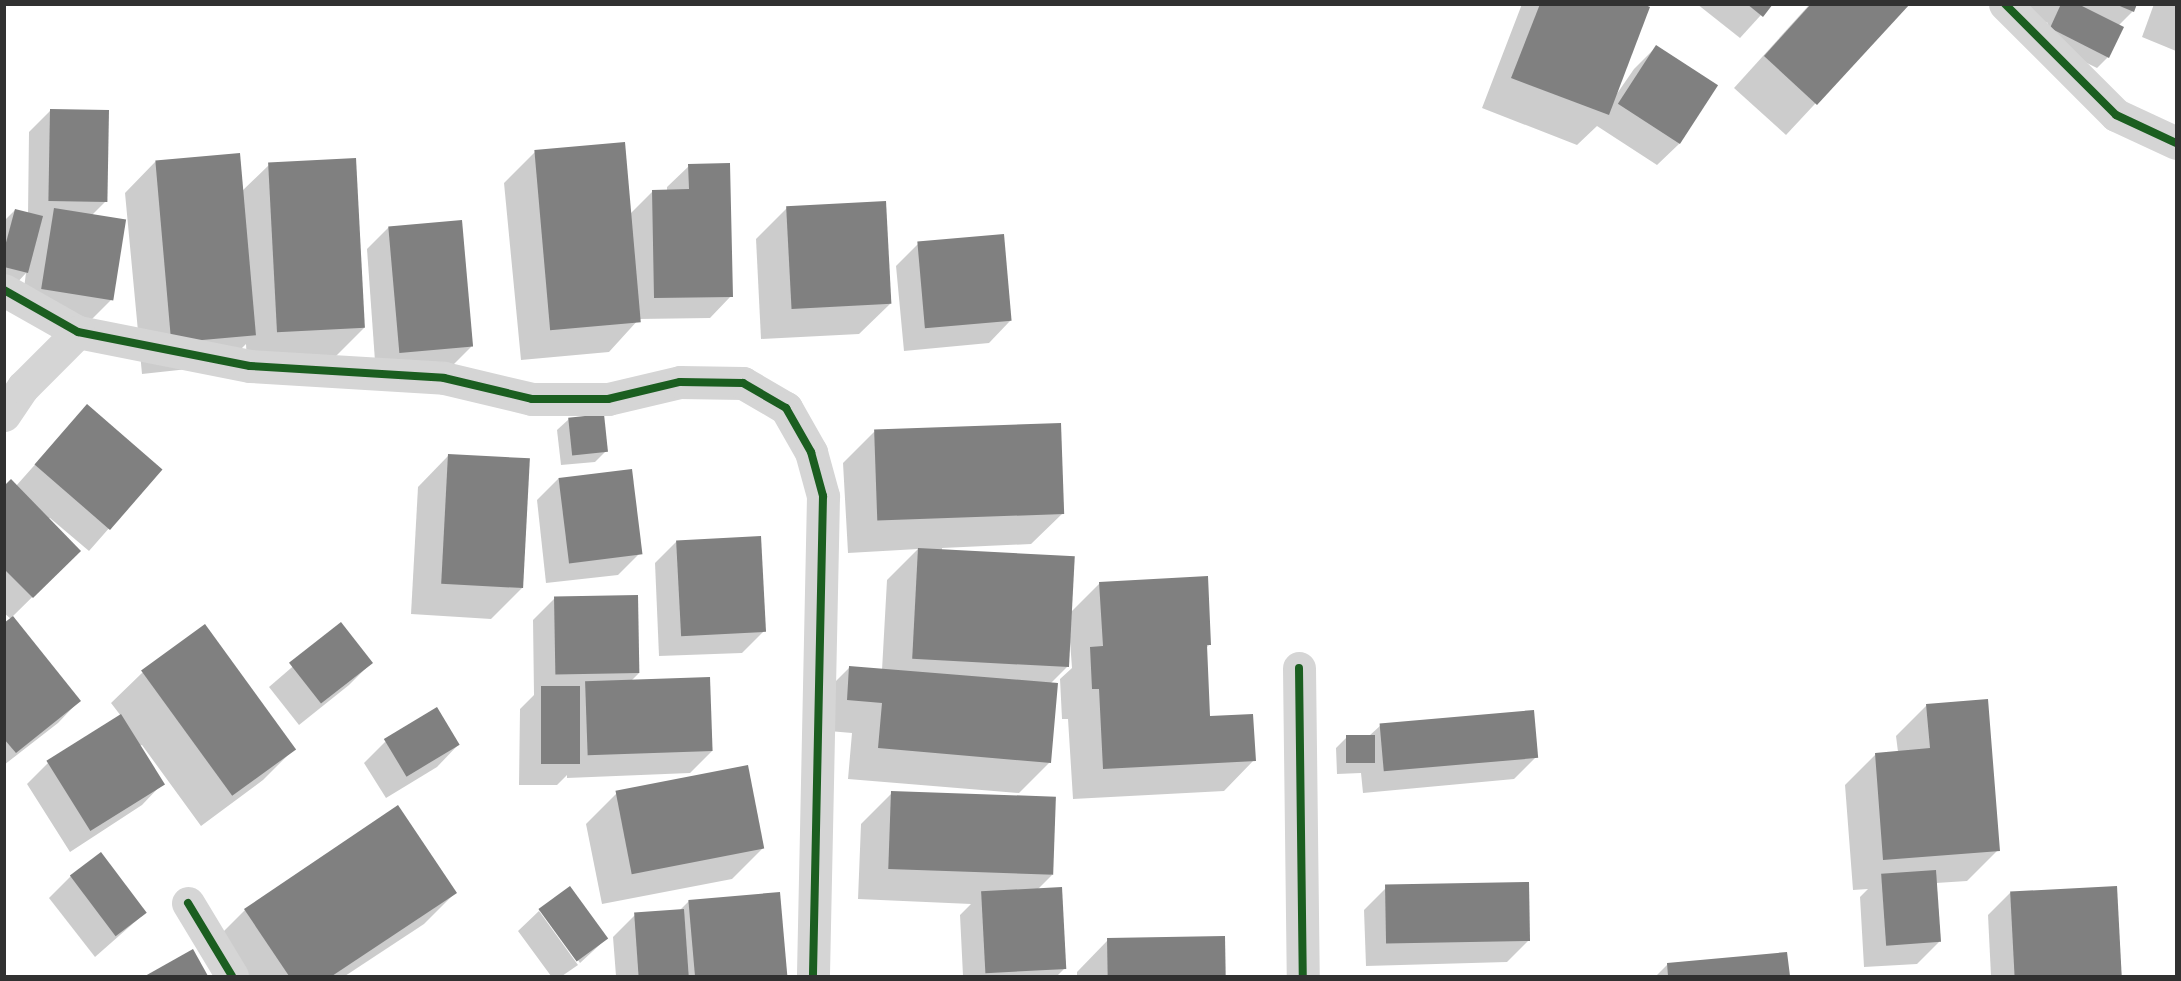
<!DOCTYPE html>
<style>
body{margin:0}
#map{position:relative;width:2181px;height:981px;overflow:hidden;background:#fff;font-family:"Fira Sans",sans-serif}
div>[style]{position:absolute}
.shadow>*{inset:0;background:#0003}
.building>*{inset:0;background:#808080;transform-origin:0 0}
.street>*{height:33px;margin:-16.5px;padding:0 16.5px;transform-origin:16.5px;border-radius:16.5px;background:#d5d5d5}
.cycleway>*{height:8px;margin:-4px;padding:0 4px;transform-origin:4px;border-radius:4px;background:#1b5e20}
span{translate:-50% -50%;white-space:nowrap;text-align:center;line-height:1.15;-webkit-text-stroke:6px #fff;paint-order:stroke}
.frame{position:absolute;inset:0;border:6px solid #313131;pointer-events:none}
</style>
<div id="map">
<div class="shadow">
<i style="clip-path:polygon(1522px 4px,1639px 4px,1614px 98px,1634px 69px,1656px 47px,1679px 144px,1657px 165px,1597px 126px,1577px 145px,1482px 108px)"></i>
<i style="clip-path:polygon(1697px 4px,1771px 4px,1740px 38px)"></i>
<i style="clip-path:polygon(1810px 4px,1908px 4px,1786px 135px,1734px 88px)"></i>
<i style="clip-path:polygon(2024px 4px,2135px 4px,2133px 11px,2118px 26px,2108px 57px,2097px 68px,2040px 40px,2048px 23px,2021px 14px)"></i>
<i style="clip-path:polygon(2154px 4px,2176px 4px,2176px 51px,2142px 37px)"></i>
<i style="clip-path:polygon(51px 110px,107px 200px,91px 216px,112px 299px,90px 321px,21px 310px,26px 273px,16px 284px,4px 281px,4px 221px,15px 210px,28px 214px,29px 132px)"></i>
<i style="clip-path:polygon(535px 152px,630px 214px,653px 191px,667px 191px,667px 187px,689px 166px,731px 296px,710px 318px,639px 319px,609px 352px,521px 360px,504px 183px)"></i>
<i style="clip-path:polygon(155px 162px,242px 191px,269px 165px,364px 328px,333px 359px,247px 363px,246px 344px,225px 365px,142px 374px,125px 193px)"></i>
<i style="clip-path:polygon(787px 208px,890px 304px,859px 334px,761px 339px,756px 239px)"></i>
<i style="clip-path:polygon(389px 227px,471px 347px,449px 369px,376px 375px,367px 249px)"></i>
<i style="clip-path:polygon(918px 244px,1010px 321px,989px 343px,904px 351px,896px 266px)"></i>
<i style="clip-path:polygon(87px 406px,161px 469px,89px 551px,50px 518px,48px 519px,79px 551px,12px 617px,79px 701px,58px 723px,4px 765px,4px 624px,11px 619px,4px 613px,4px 488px,16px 486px)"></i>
<i style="clip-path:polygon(569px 419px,606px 451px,595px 462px,561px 465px,557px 430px)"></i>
<i style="clip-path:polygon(874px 432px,1062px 514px,1031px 544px,942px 548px,942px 551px,1070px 613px,1100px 583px,1210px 644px,1205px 649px,1208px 717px,1254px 760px,1224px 791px,1073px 799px,1068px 719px,1062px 719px,1060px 679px,1072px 668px,1070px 641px,1068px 641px,1067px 667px,1050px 684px,1050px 762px,1019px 793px,848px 779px,852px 733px,817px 730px,819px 698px,850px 667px,882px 670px,887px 580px,918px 549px,848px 553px,843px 463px)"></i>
<i style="clip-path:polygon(448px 456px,522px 588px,491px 619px,411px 614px,418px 487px)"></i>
<i style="clip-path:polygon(559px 478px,640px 553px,618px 575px,546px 583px,537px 500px)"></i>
<i style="clip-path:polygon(677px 541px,764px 631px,742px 653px,659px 656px,655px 563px)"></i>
<i style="clip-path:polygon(555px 598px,639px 673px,630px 682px,712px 751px,690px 773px,567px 778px,567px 775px,557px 785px,519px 785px,520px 709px,534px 695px,533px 620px)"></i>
<i style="clip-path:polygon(341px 625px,371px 663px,349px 685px,299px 725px,269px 687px)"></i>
<i style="clip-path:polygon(205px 626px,294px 749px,263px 780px,201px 826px,142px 745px,139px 746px,163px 783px,142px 805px,70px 852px,27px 784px,48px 763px,121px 716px,111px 703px,142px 673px)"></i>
<i style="clip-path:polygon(1927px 705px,1998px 850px,1967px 881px,1936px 883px,1939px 942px,1917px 964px,1864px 967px,1860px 897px,1868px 889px,1853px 890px,1845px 785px,1876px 754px,1898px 752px,1896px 736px)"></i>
<i style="clip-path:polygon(1381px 725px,1536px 757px,1514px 779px,1363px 793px,1361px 773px,1337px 774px,1336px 748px,1347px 737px,1369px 736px)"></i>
<i style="clip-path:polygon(386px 741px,458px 745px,437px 767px,386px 798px,364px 763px)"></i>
<i style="clip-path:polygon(617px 793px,763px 848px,732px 879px,602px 904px,586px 824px)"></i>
<i style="clip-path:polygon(892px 793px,1052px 875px,1037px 890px,1065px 968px,1057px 976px,963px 976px,960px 915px,971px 904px,858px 899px,861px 824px)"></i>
<i style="clip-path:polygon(398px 807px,455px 893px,424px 924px,345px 976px,238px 976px,214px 941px,245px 910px)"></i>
<i style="clip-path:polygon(71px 876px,145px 913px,95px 957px,49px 898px)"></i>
<i style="clip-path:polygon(1386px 888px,1529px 940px,1507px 962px,1366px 966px,1364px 910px)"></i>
<i style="clip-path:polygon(2116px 888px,2120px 976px,1991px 976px,1988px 915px,2010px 893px)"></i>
<i style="clip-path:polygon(779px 893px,786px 976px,616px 976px,613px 937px,635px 915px,679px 911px,689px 901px)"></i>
<i style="clip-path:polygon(540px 910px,606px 939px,580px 963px,543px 911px,539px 911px,578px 965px,562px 976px,551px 976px,518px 931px)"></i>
<i style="clip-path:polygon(1223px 938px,1224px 976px,1077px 976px,1077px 972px,1107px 941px)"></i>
<i style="clip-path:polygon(192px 951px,207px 976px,148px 976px)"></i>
<i style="clip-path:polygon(1786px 954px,1788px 976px,1656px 976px,1668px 964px)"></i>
</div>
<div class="building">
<i style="clip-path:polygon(1540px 4px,1643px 4px,1650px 7px,1609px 115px,1511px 78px)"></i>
<i style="clip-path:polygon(1747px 4px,1773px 4px,1763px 17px)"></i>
<i style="clip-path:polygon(1811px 4px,1910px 4px,1817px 105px,1764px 56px)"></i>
<i style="clip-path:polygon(2061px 4px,2078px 4px,2124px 27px,2109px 58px,2050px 28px)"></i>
<i style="clip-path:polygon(2115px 4px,2137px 4px,2134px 12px)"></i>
<i style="left:1656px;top:45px;width:74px;height:70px;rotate:33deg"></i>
<i style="left:50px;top:109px;width:59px;height:92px;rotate:1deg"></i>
<i style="left:625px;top:142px;width:181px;height:91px;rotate:85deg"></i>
<i style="left:240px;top:153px;width:183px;height:85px;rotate:85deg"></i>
<i style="left:356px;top:158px;width:170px;height:88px;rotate:87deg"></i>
<i style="clip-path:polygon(730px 163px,733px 297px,654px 298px,652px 190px,689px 189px,688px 164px)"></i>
<i style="left:886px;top:201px;width:103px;height:100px;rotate:87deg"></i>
<i style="left:54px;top:208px;width:73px;height:82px;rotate:9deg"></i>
<i style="clip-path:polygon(15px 209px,43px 216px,28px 273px,4px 267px,4px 250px)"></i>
<i style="left:462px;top:220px;width:127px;height:74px;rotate:85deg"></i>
<i style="left:1004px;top:234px;width:87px;height:87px;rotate:85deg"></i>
<i style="left:87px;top:404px;width:100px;height:80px;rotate:41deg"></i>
<i style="left:604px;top:414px;width:38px;height:36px;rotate:84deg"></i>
<i style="left:1061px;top:423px;width:91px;height:187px;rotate:88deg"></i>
<i style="left:448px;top:454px;width:82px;height:130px;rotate:3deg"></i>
<i style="left:632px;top:469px;width:86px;height:74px;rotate:83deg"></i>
<i style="clip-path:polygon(11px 479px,81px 551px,33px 598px,4px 569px,4px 486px)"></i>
<i style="left:761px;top:536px;width:96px;height:85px;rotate:87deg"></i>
<i style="left:918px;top:548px;width:157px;height:111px;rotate:3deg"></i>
<i style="clip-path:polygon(1208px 576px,1211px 645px,1207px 645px,1210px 716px,1253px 714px,1256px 761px,1103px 769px,1099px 689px,1092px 689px,1090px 647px,1103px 646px,1099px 582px)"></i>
<i style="left:638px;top:595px;width:78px;height:84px;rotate:89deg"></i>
<i style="clip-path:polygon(13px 616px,81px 701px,16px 753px,4px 739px,4px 623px)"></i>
<i style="left:341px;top:622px;width:52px;height:66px;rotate:52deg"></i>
<i style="left:205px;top:624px;width:155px;height:79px;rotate:54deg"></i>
<i style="clip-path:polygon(849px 666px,1058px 683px,1051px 763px,878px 748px,882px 703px,847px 700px)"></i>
<i style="left:710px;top:677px;width:74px;height:125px;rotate:88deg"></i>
<i style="left:541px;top:686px;width:39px;height:78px"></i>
<i style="clip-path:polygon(1988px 699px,2000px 851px,1883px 860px,1875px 753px,1930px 748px,1926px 704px)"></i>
<i style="left:437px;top:707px;width:44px;height:62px;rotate:59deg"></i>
<i style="left:1534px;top:710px;width:48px;height:155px;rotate:85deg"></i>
<i style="left:121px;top:714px;width:83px;height:88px;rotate:58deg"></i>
<i style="left:1346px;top:735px;width:29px;height:28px"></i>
<i style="left:748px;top:765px;width:85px;height:135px;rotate:79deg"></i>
<i style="left:891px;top:791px;width:165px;height:78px;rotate:2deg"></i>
<i style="clip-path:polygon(398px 805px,457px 893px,332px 976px,289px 976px,244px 909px)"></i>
<i style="left:101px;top:852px;width:76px;height:39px;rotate:53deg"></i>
<i style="left:1936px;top:870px;width:72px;height:55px;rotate:86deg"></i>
<i style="left:1529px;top:882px;width:59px;height:144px;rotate:89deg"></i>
<i style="left:570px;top:886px;width:65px;height:39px;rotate:54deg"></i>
<i style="left:2117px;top:886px;width:90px;height:107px;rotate:87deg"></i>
<i style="left:1062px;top:887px;width:82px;height:81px;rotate:87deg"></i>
<i style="left:780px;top:892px;width:84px;height:92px;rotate:85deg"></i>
<i style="left:684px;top:909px;width:67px;height:50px;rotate:86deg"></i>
<i style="left:1225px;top:936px;width:40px;height:118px;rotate:89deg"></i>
<i style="clip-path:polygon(193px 949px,208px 976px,145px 976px)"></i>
<i style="clip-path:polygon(1787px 952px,1790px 976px,1668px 976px,1667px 963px)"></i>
</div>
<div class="street">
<i style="left:2005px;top:4px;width:157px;rotate:45deg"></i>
<i style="left:2116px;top:115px;width:66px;rotate:25deg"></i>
<i style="left:4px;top:290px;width:85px;rotate:29.6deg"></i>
<i style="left:78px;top:332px;width:175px;rotate:11.2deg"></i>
<i style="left:250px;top:366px;width:194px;rotate:3.5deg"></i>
<i style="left:444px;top:378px;width:90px;rotate:13.4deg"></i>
<i style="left:532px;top:399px;width:76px"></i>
<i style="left:608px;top:399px;width:74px;rotate:-13.3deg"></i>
<i style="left:680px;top:382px;width:63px;rotate:0.9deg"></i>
<i style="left:743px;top:383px;width:50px;rotate:30.2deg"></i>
<i style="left:786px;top:408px;width:51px;rotate:60.4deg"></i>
<i style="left:811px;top:452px;width:46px;rotate:74.7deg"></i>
<i style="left:823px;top:496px;width:480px;rotate:91.2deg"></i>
<i style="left:4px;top:415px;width:34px;rotate:-56deg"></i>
<i style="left:23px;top:387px;width:78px;rotate:-45deg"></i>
<i style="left:1299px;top:668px;width:308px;rotate:89.3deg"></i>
<i style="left:188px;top:903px;width:85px;rotate:58.9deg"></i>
</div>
<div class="cycleway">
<i style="left:2005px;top:4px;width:157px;rotate:45deg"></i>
<i style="left:2116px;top:115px;width:66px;rotate:25deg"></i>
<i style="left:4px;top:290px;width:85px;rotate:29.6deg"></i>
<i style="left:78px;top:332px;width:175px;rotate:11.2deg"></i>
<i style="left:250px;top:366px;width:194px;rotate:3.5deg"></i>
<i style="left:444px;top:378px;width:90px;rotate:13.4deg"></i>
<i style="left:532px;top:399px;width:76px"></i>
<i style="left:608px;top:399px;width:74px;rotate:-13.3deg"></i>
<i style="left:680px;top:382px;width:63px;rotate:0.9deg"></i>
<i style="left:743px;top:383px;width:50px;rotate:30.2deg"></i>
<i style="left:786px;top:408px;width:51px;rotate:60.4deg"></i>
<i style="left:811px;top:452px;width:46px;rotate:74.7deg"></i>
<i style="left:823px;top:496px;width:480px;rotate:91.2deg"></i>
<i style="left:1299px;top:668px;width:308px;rotate:89.3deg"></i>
<i style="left:188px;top:903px;width:85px;rotate:58.9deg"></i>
</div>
<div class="frame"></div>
</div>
